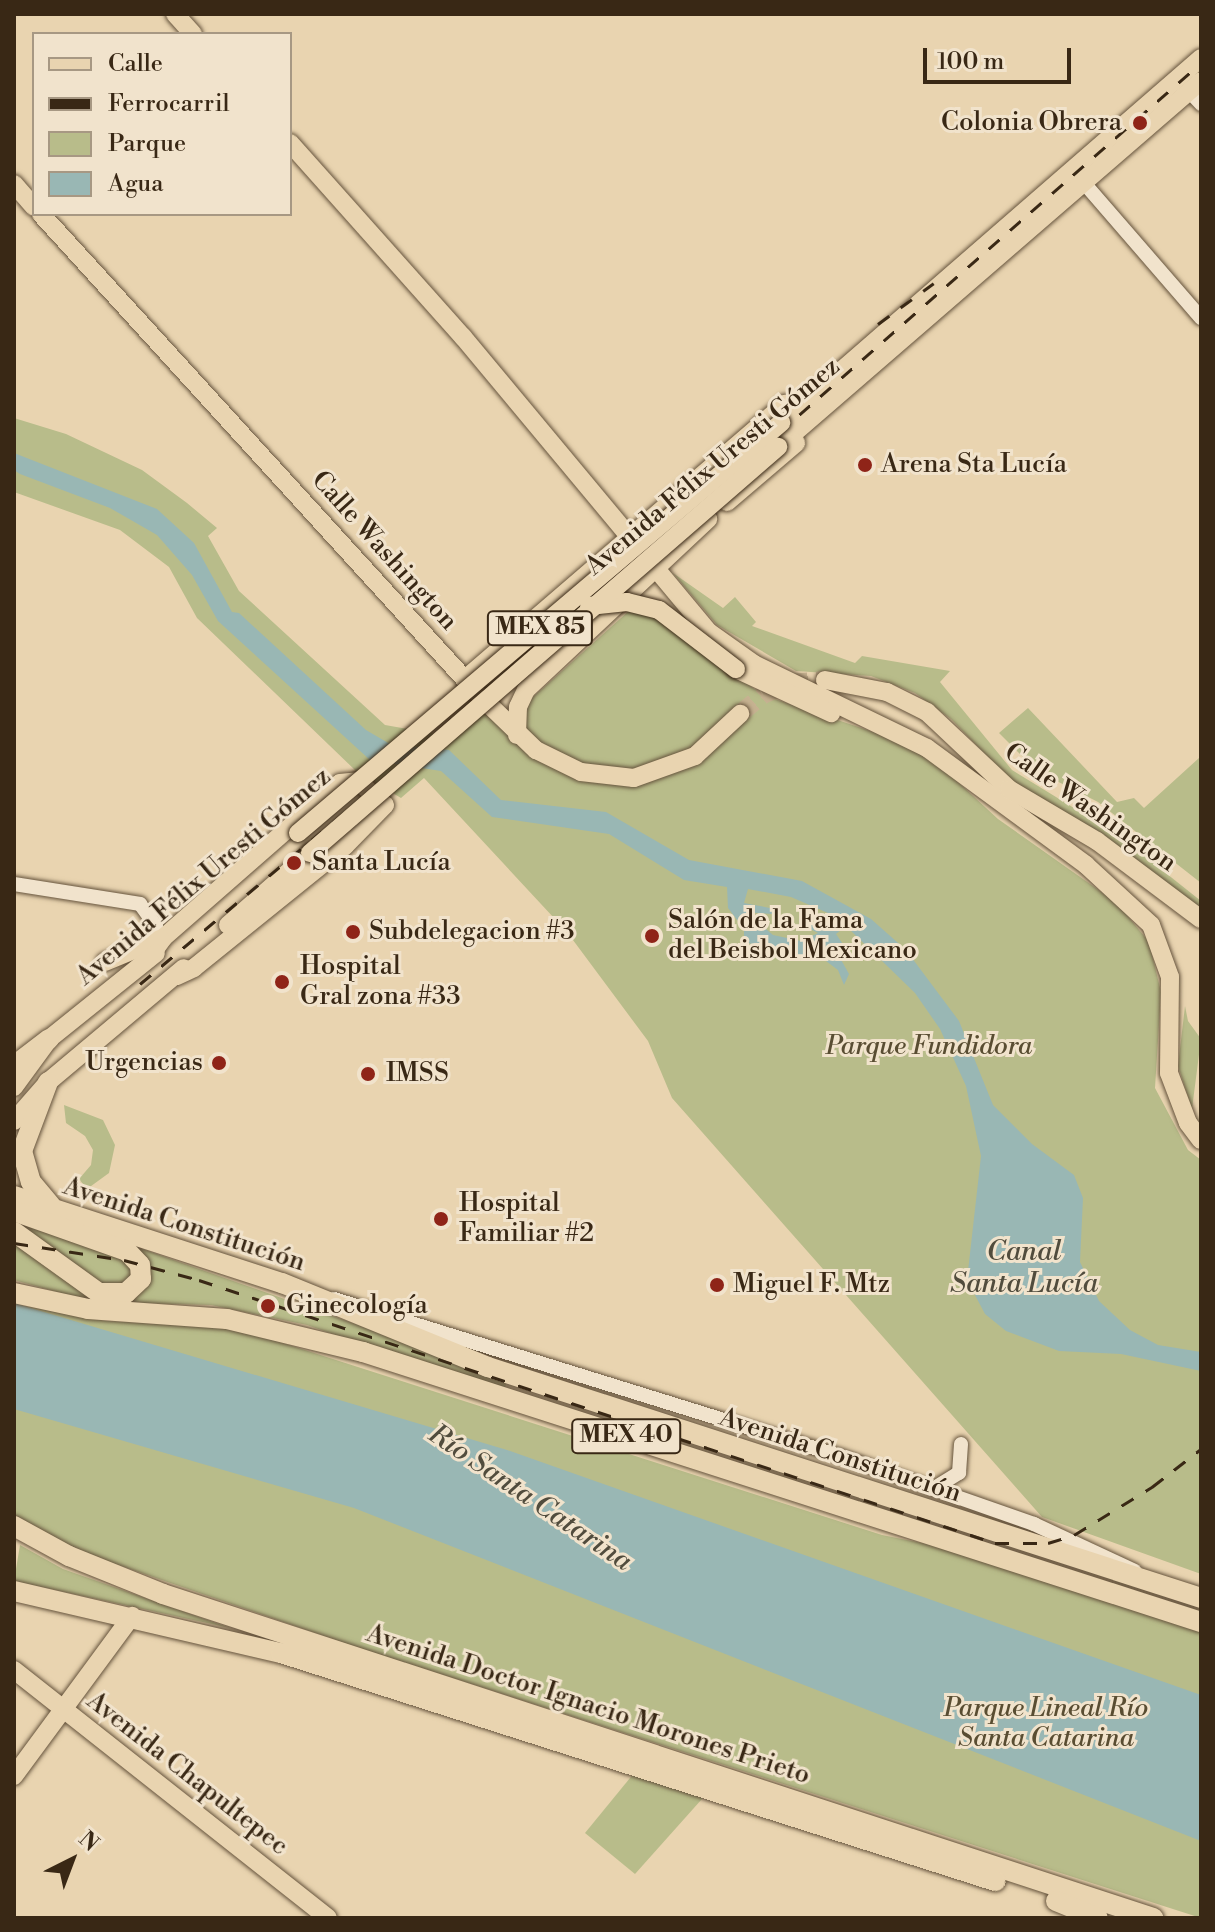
<!DOCTYPE html>
<meta charset="utf-8">
<style>
body{margin:0}
#map{position:relative;width:1215px;height:1932px;overflow:hidden;background:#e9d4b0;font-family:"Libre Bodoni",serif}
div>[style]{position:absolute}
.green>*{inset:0;background:#b8bc8a}
.water>*{inset:0;background:#99b7b4}
.major-tunnel>*{height:18px;margin-top:-9px;transform-origin:0;background:repeating-linear-gradient(90deg,#c6b291 0 18px,transparent 0 27px)}
.roads{filter:drop-shadow(0 0 2px #65533c) drop-shadow(0 0 2px #65533c)}
.minor>*{height:14px;margin:-7px;padding:0 7px;transform-origin:7px;border-radius:7px;background:#f1e3cc}
.major>*{height:18px;margin:-9px;padding:0 9px;transform-origin:9px;border-radius:9px;background:#e9d4b0}
.highway>*{height:20px;margin:-10px;padding:0 10px;transform-origin:10px;border-radius:10px;background:#e9d4b0}
.rail>*{height:3px;margin-top:-1.5px;transform-origin:0;background:repeating-linear-gradient(90deg,#392815 0 14px,transparent 0 28px)}
.bridges{filter:drop-shadow(0 0 2px #392815) drop-shadow(0 0 2px #392815)}
.major-bridge>*{height:18px;margin:-9px;padding:0 9px;transform-origin:9px;border-radius:9px;background:#e9d4b0}
.dots>*{width:22px;height:22px;translate:-50% -50%;box-sizing:border-box;border:4px solid #f1e3cc;border-radius:50%}
span{translate:-50% -50%;white-space:nowrap;text-align:center;line-height:1.15;-webkit-text-stroke:6px #f1e3cc;paint-order:stroke}
.shield-label span{padding:2px 6px;background:#f1e3cc;border:2px solid;border-radius:6px;-webkit-text-stroke-width:0}
.shield-label{font-size:24px;color:#392815;font-weight:700}
.poi-label{font-size:26px;color:#392815}
.right{translate:-100% -50%;text-align:right}
.left{translate:0 -50%;text-align:left}
.street-label{font-size:26px;color:#392815}
.park-label{font-size:26px;color:#594d32;font-style:italic}
.water-label{font-size:28px;color:#514c3d;font-style:italic}
.frame{position:absolute;inset:0;border:16px solid #392815;pointer-events:none}
.legend{position:absolute;left:32px;top:32px;width:260px;height:184px;box-sizing:border-box;background:#f1e3cc;border:2px solid #a79883;margin:0;padding:10px 14px;list-style:none;font-size:24px;color:#392815}
.legend li{display:flex;align-items:center;gap:16px;height:40px}
.legend b{width:40px;border:2px solid #a79883}
.north{position:absolute;left:32px;top:1820px;width:80px;height:80px;-webkit-text-stroke:6px #f1e3cc;paint-order:stroke;rotate:42deg;font-size:22px;font-weight:700;line-height:32px;text-align:center;color:#392815}
.north::after{content:'';display:block;margin:auto;width:28px;height:36px;background:#392815;clip-path:polygon(50% 0,100% 100%,50% 72%,0 100%)}
.scale{position:absolute;left:923px;top:48px;width:148px;height:36px;box-sizing:border-box;border:4px solid #392815;border-top:0;padding-left:10px;font-size:24px;line-height:28px;white-space:nowrap;color:#392815;-webkit-text-stroke:6px #f1e3cc;paint-order:stroke}
</style>
<div id="map">
<div class="green">
<i style="clip-path:polygon(14px 418px,66px 434px,142px 470px,187px 503px,217px 528px,208px 536px,239px 591px,385px 725px,453px 737px,486px 708px,502px 725px,631px 609px,643px 610px,763px 695px,921px 748px,998px 819px,1117px 903px,1149px 942px,1161px 992px,1155px 1088px,1188px 1150px,1201px 1160px,1201px 1574px,1042px 1517px,672px 1098px,648px 1041px,567px 932px,424px 778px,401px 798px,356px 771px,197px 618px,169px 567px,120px 530px,14px 492px)"></i>
<i style="clip-path:polygon(673px 573px,723px 608px,735px 597px,756px 622px,752px 626px,855px 663px,862px 656px,950px 671px,940px 682px,1012px 770px,1118px 835px,1201px 901px,1201px 910px,1014px 784px,951px 719px,915px 693px,871px 676px,796px 671px,717px 625px)"></i>
<i style="clip-path:polygon(1028px 708px,1117px 802px,1134px 798px,1144px 808px,1199px 758px,1201px 883px,1098px 802px,1037px 771px,999px 733px)"></i>
<i style="clip-path:polygon(1185px 1006px,1188px 1021px,1201px 1039px,1192px 1109px,1178px 1066px)"></i>
<i style="clip-path:polygon(64px 1105px,103px 1120px,115px 1145px,109px 1173px,87px 1189px,79px 1179px,91px 1165px,93px 1150px,85px 1136px,66px 1123px)"></i>
<i style="clip-path:polygon(14px 1216px,131px 1261px,132px 1283px,100px 1288px,14px 1225px)"></i>
<i style="clip-path:polygon(14px 1239px,78px 1290px,93px 1302px,14px 1280px)"></i>
<i style="clip-path:polygon(134px 1246px,508px 1378px,503px 1394px,307px 1325px,211px 1305px,129px 1303px,144px 1290px)"></i>
<i style="clip-path:polygon(14px 1304px,106px 1321px,221px 1327px,258px 1335px,882px 1535px,937px 1546px,1201px 1630px,1201px 1918px,347px 1644px,72px 1549px,14px 1517px)"></i>
<i style="clip-path:polygon(20px 1545px,63px 1569px,230px 1628px,14px 1581px)"></i>
<i style="clip-path:polygon(639px 1767px,710px 1790px,635px 1874px,585px 1833px)"></i>
</div>
<div class="water">
<i style="clip-path:polygon(evenodd,14px 453px,157px 509px,194px 543px,232px 612px,239px 613px,366px 730px,390px 744px,449px 750px,501px 800px,606px 812px,689px 860px,802px 881px,871px 919px,906px 950px,959px 1021px,993px 1105px,1032px 1144px,1074px 1175px,1083px 1198px,1080px 1262px,1099px 1301px,1130px 1330px,1158px 1345px,1201px 1352px,1201px 1371px,1121px 1354px,1059px 1351px,1006px 1331px,985px 1314px,967px 1280px,981px 1156px,966px 1086px,940px 1029px,915px 993px,846px 926px,836px 934px,849px 953px,839px 956px,849px 974px,844px 985px,838px 970px,826px 961px,744px 942px,744px 929px,728px 908px,727px 887px,684px 880px,609px 834px,492px 817px,441px 771px,370px 760px,218px 621px,192px 575px,157px 535px,110px 508px,20px 474px,14px 470px,14px 453px,748px 889px,791px 897px,828px 913px,828px 919px,822px 926px,799px 918px,799px 923px,818px 933px,801px 941px,773px 935px,746px 912px,772px 914px,775px 909px,744px 903px,748px 889px)"></i>
<i style="clip-path:polygon(14px 1303px,507px 1450px,1201px 1695px,1201px 1841px,354px 1508px,14px 1409px)"></i>
</div>
<div class="major-tunnel">
<i style="left:740px;top:714px;width:30px;rotate:-40deg"></i>
<i style="left:763px;top:695px;width:30px;rotate:-24deg"></i>
<i style="left:790px;top:683px;width:35px;rotate:-5deg"></i>
</div>
<div class="roads">
<div class="minor">
<i style="left:1189px;top:91px;width:18px;rotate:47deg"></i>
<i style="left:1078px;top:176px;width:188px;rotate:49.1deg"></i>
<i style="left:14px;top:884px;width:128px;rotate:9deg"></i>
<i style="left:140px;top:904px;width:27px;rotate:54deg"></i>
<i style="left:156px;top:926px;width:25px;rotate:102deg"></i>
<i style="left:334px;top:1299px;width:530px;rotate:17.24deg"></i>
<i style="left:840px;top:1456px;width:206px;rotate:19.3deg"></i>
<i style="left:1034px;top:1524px;width:111px;rotate:25deg"></i>
<i style="left:933px;top:1489px;width:31px;rotate:-32deg"></i>
<i style="left:959px;top:1473px;width:29px;rotate:-86deg"></i>
</div>
<div class="major">
<i style="left:175px;top:14px;width:27px;rotate:48deg"></i>
<i style="left:290px;top:143px;width:260px;rotate:48.3deg"></i>
<i style="left:463px;top:337px;width:384px;rotate:50.2deg"></i>
<i style="left:709px;top:632px;width:55px;rotate:35.4deg"></i>
<i style="left:754px;top:664px;width:192px;rotate:25.9deg"></i>
<i style="left:927px;top:748px;width:197px;rotate:36.3deg"></i>
<i style="left:1086px;top:865px;width:88px;rotate:42.7deg"></i>
<i style="left:1151px;top:925px;width:55px;rotate:69.9deg"></i>
<i style="left:1170px;top:977px;width:96px;rotate:90.6deg"></i>
<i style="left:1169px;top:1073px;width:53px;rotate:69.2deg"></i>
<i style="left:1188px;top:1123px;width:21px;rotate:53deg"></i>
<i style="left:14px;top:184px;width:30px;rotate:49deg"></i>
<i style="left:41px;top:214px;width:652px;rotate:47.67deg"></i>
<i style="left:480px;top:696px;width:78px;rotate:44deg"></i>
<i style="left:536px;top:750px;width:50px;rotate:26.1deg"></i>
<i style="left:581px;top:772px;width:53px;rotate:6.5deg"></i>
<i style="left:634px;top:778px;width:65px;rotate:-19.8deg"></i>
<i style="left:695px;top:756px;width:62px;rotate:-43deg"></i>
<i style="left:781px;top:423px;width:556px;rotate:-40.99deg"></i>
<i style="left:778px;top:447px;width:559px;rotate:-40.87deg"></i>
<i style="left:727px;top:502px;width:91px;rotate:-40.5deg"></i>
<i style="left:736px;top:669px;width:105px;rotate:24.9deg"></i>
<i style="left:465px;top:679px;width:422px;rotate:-40.7deg"></i>
<i style="left:825px;top:680px;width:63px;rotate:11deg"></i>
<i style="left:887px;top:692px;width:45px;rotate:26.6deg"></i>
<i style="left:927px;top:712px;width:112px;rotate:43.2deg"></i>
<i style="left:1009px;top:789px;width:102px;rotate:30.6deg"></i>
<i style="left:1097px;top:841px;width:130px;rotate:36.9deg"></i>
<i style="left:517px;top:735px;width:28px;rotate:-88deg"></i>
<i style="left:518px;top:707px;width:19px;rotate:-65deg"></i>
<i style="left:526px;top:690px;width:250px;rotate:-43.2deg"></i>
<i style="left:228px;top:925px;width:109px;rotate:-41.3deg"></i>
<i style="left:148px;top:959px;width:26px;rotate:-54deg"></i>
<i style="left:163px;top:938px;width:235px;rotate:-41.2deg"></i>
<i style="left:340px;top:783px;width:18px;rotate:-6deg"></i>
<i style="left:358px;top:781px;width:36px;rotate:42deg"></i>
<i style="left:385px;top:805px;width:57px;rotate:134.3deg"></i>
<i style="left:345px;top:846px;width:194px;rotate:141.1deg"></i>
<i style="left:194px;top:968px;width:19px;rotate:155deg"></i>
<i style="left:105px;top:962px;width:60px;rotate:-22.7deg"></i>
<i style="left:14px;top:1087px;width:59px;rotate:-53.9deg"></i>
<i style="left:49px;top:1039px;width:137px;rotate:-38.8deg"></i>
<i style="left:14px;top:1121px;width:52px;rotate:-48.9deg"></i>
<i style="left:48px;top:1082px;width:177px;rotate:-40deg"></i>
<i style="left:14px;top:1670px;width:400px;rotate:38.3deg"></i>
<i style="left:14px;top:1776px;width:199px;rotate:-53.6deg"></i>
</div>
<div class="highway">
<i style="left:14px;top:1066px;width:44px;rotate:-37.6deg"></i>
<i style="left:48px;top:1082px;width:74px;rotate:110.6deg"></i>
<i style="left:22px;top:1151px;width:32px;rotate:74deg"></i>
<i style="left:31px;top:1182px;width:31px;rotate:50deg"></i>
<i style="left:14px;top:1196px;width:282px;rotate:18deg"></i>
<i style="left:282px;top:1283px;width:222px;rotate:22.2deg"></i>
<i style="left:488px;top:1367px;width:749px;rotate:17.95deg"></i>
<i style="left:14px;top:1211px;width:120px;rotate:19.5deg"></i>
<i style="left:127px;top:1251px;width:19px;rotate:47deg"></i>
<i style="left:140px;top:1265px;width:14px;rotate:86deg"></i>
<i style="left:141px;top:1279px;width:21px;rotate:137deg"></i>
<i style="left:126px;top:1293px;width:27px;rotate:180deg"></i>
<i style="left:99px;top:1293px;width:105px;rotate:-144.3deg"></i>
<i style="left:14px;top:1293px;width:76px;rotate:12.2deg"></i>
<i style="left:88px;top:1309px;width:139px;rotate:4.1deg"></i>
<i style="left:227px;top:1319px;width:140px;rotate:13.6deg"></i>
<i style="left:363px;top:1352px;width:880px;rotate:17.86deg"></i>
<i style="left:14px;top:1526px;width:63px;rotate:28.6deg"></i>
<i style="left:69px;top:1556px;width:101px;rotate:22deg"></i>
<i style="left:163px;top:1594px;width:1042px;rotate:18.12deg"></i>
<i style="left:14px;top:1591px;width:274px;rotate:13.1deg"></i>
<i style="left:281px;top:1653px;width:750px;rotate:17.71deg"></i>
<i style="left:1056px;top:1901px;width:45px;rotate:22deg"></i>
</div>
</div>
<div class="rail">
<i style="left:878px;top:324px;width:69px;rotate:-36.2deg"></i>
<i style="left:140px;top:984px;width:283px;rotate:-40deg"></i>
<i style="left:357px;top:802px;width:1122px;rotate:-41.21deg"></i>
<i style="left:14px;top:1243px;width:111px;rotate:8.8deg"></i>
<i style="left:124px;top:1260px;width:78px;rotate:14.9deg"></i>
<i style="left:199px;top:1280px;width:838px;rotate:18.28deg"></i>
<i style="left:995px;top:1543px;width:53px"></i>
<i style="left:1048px;top:1543px;width:27px;rotate:-17deg"></i>
<i style="left:1074px;top:1535px;width:92px;rotate:-31.6deg"></i>
<i style="left:1152px;top:1487px;width:62px;rotate:-37.8deg"></i>
</div>
<div class="bridges">
<div class="major-bridge">
<i style="left:589px;top:606px;width:38px;rotate:-6deg"></i>
<i style="left:627px;top:602px;width:33px;rotate:14deg"></i>
<i style="left:659px;top:610px;width:97px;rotate:37.5deg"></i>
<i style="left:298px;top:833px;width:634px;rotate:-40.33deg"></i>
<i style="left:310px;top:853px;width:620px;rotate:-40.94deg"></i>
</div>
</div>
<div class="dots">
<i style="left:1140px;top:123px;background:#8f2418"></i>
<i style="left:865px;top:465px;background:#8f2418"></i>
<i style="left:294px;top:863px;background:#8f2418"></i>
<i style="left:353px;top:932px;background:#8f2418"></i>
<i style="left:652px;top:936px;background:#8f2418"></i>
<i style="left:282px;top:982px;background:#8f2418"></i>
<i style="left:219px;top:1063px;background:#8f2418"></i>
<i style="left:368px;top:1074px;background:#8f2418"></i>
<i style="left:441px;top:1219px;background:#8f2418"></i>
<i style="left:717px;top:1285px;background:#8f2418"></i>
<i style="left:268px;top:1306px;background:#8f2418"></i>
</div>
<div class="shield-label">
<span style="left:540px;top:628px">MEX 85</span>
<span style="left:626px;top:1436px">MEX 40</span>
</div>
<div class="poi-label">
<span class="right" style="left:1122px;top:123px">Colonia Obrera</span>
<span class="left" style="left:881px;top:465px">Arena Sta Lucía</span>
<span class="left" style="left:312px;top:863px">Santa Lucía</span>
<span class="left" style="left:668px;top:936px">Salón de la Fama<br>del Beisbol Mexicano</span>
<span class="left" style="left:369px;top:932px">Subdelegacion #3</span>
<span class="left" style="left:300px;top:982px">Hospital<br>Gral zona #33</span>
<span class="right" style="left:203px;top:1063px">Urgencias</span>
<span class="left" style="left:386px;top:1074px">IMSS</span>
<span class="left" style="left:459px;top:1219px">Hospital<br>Familiar #2</span>
<span class="left" style="left:733px;top:1285px">Miguel F. Mtz</span>
<span class="left" style="left:286px;top:1306px">Ginecología</span>
</div>
<div class="street-label">
<span style="left:713px;top:467px;rotate:-40deg">Avenida Félix Uresti Gómez</span>
<span style="left:384px;top:551px;rotate:48deg">Calle Washington</span>
<span style="left:1090px;top:808px;rotate:35deg">Calle Washington</span>
<span style="left:204px;top:877px;rotate:-40deg">Avenida Félix Uresti Gómez</span>
<span style="left:184px;top:1225px;rotate:18deg">Avenida Constitución</span>
<span style="left:840px;top:1456px;rotate:18deg">Avenida Constitución</span>
<span style="left:588px;top:1705px;rotate:18deg">Avenida Doctor Ignacio Morones Prieto</span>
<span style="left:187px;top:1774px;rotate:38deg">Avenida Chapultepec</span>
</div>
<div class="park-label">
<span style="left:929px;top:1047px">Parque Fundidora</span>
<span style="left:1046px;top:1724px">Parque Lineal Río<br>Santa Catarina</span>
</div>
<div class="water-label">
<span style="left:1024px;top:1268px">Canal<br>Santa Lucía</span>
<span style="left:530px;top:1498px;rotate:34deg">Río Santa Catarina</span>
</div>
<div class="frame"></div>
<ul class="legend">
<li><b style="height:10px;background:#e9d4b0"></b>Calle</li>
<li><b style="height:10px;background:#392815"></b>Ferrocarril</li>
<li><b style="height:22px;background:#b8bc8a"></b>Parque</li>
<li><b style="height:22px;background:#99b7b4"></b>Agua</li>
</ul>
<div class="north">N</div>
<div class="scale">100 m</div>
</div>
